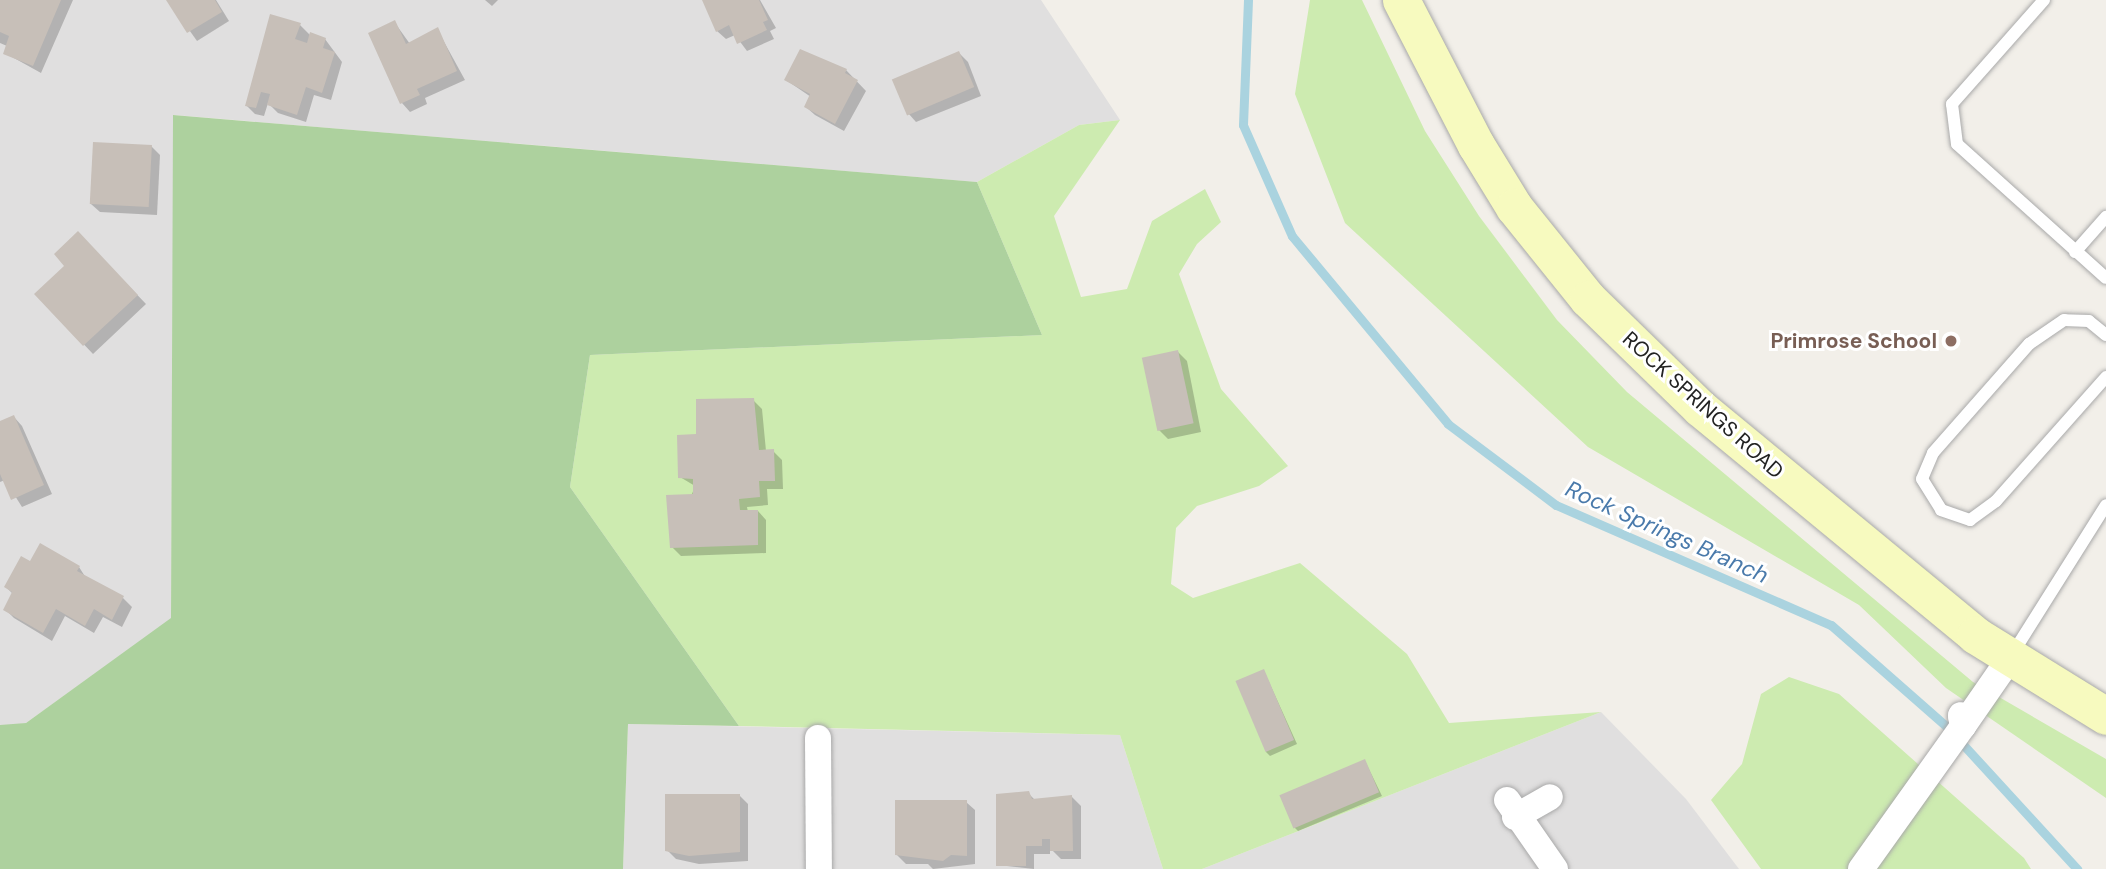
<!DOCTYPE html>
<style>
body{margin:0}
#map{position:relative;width:2106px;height:869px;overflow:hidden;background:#f2efe9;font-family:"DM Sans",sans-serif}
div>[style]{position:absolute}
.residential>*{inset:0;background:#e0dfdf}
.grass>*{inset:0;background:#cdebb0}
.forest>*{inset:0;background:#add19e}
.shadow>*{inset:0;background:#0003}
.stream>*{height:9px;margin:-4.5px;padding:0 4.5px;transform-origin:4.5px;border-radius:4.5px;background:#aad3df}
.building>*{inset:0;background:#c7bfb8;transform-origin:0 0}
.roads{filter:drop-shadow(0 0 2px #a9a9a9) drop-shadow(0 0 2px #a9a9a9)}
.lane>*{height:12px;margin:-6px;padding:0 6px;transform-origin:6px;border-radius:6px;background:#fff}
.street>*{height:26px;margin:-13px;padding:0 13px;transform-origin:13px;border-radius:13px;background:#fff}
.secondary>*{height:37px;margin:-18.5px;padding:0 18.5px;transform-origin:18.5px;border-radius:18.5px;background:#f7fabf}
.dots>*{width:19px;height:19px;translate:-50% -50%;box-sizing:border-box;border:4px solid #fff;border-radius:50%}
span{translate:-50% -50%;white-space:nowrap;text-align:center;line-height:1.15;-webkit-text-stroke:6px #fff;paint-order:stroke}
.education-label{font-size:21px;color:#785e54;font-weight:700}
.right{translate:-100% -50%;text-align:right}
.street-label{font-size:21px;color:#222}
.water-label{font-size:23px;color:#4a7aab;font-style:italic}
</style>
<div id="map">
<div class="residential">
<i style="clip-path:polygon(0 0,1041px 0,1120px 120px,1079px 125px,977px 182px,174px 115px,171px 619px,26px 723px,0 728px)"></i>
<i style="clip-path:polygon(1601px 712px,1686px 799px,1739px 869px,1202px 869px)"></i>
<i style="clip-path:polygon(628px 724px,1120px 735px,1163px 869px,623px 869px)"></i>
</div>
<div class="grass">
<i style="clip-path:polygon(1310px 0,1362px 0,1425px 131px,1479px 216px,1557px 320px,1627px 392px,1973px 682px,2106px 759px,2106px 798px,1946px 688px,1859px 605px,1588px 447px,1345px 223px,1295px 94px)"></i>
<i style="clip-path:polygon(1120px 120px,1054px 216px,1081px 297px,1127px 289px,1152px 221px,1205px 189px,1221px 222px,1197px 244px,1179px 274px,1221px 389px,1288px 466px,1259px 486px,1197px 506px,1176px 528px,1171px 584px,1193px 598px,1300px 563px,1407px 654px,1449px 723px,1601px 712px,1202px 869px,1163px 869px,1120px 735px,739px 726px,570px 487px,590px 355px,1042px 335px,977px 182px,1079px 125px)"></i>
<i style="clip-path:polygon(1789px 677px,1839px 694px,2024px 858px,2031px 869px,1761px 869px,1711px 800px,1742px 764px,1761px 694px)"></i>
</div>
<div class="forest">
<i style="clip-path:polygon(173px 115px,977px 182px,1042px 335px,590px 355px,570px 487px,739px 726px,628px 724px,623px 869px,0 869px,0 725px,26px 723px,171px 618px)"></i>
</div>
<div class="shadow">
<i style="clip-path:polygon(0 0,73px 0,41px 73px,5px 53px,7px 46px,0 43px)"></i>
<i style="clip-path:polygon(168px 0,216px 0,229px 21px,197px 41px)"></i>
<i style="clip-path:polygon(485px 0,498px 0,492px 6px)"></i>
<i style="clip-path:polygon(704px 0,760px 0,776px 28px,770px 31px,774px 39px,747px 51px,735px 35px,726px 39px,717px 31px)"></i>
<i style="clip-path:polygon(395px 23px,410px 44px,437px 29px,465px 80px,425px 98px,427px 104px,410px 112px,402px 103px)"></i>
<i style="clip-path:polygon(300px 25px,311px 36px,325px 39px,342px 62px,331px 100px,314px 95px,306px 122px,278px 113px,268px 103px,264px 116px,255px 114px,246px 105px)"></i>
<i style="clip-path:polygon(959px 53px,968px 62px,981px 96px,916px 122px,908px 113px,918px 69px)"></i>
<i style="clip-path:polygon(846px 70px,866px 91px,844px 131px,815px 115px,806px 107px,811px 97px,786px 80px)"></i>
<i style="clip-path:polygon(151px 146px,160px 155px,157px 215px,100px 212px,91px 204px)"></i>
<i style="clip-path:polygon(78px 233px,146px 304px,93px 354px,36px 294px,67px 266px)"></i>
<i style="clip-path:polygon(1178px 352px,1187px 361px,1201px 432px,1168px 439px,1159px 430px)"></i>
<i style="clip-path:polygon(753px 400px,762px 409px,766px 451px,773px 451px,782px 460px,783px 489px,767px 489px,768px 505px,747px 507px,748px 512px,758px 511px,766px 520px,766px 553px,681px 556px,672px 547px,695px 486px,680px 477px,698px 436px)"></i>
<i style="clip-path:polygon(14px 417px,22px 426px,52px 494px,22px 507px,5px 480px,0 482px,0 423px)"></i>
<i style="clip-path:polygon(31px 563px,79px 567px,86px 578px,123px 598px,132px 607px,122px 627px,103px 617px,94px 633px,65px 616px,52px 641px,14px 618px,5px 609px,13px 594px,6px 587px)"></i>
<i style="clip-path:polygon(1264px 671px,1297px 744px,1270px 756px,1266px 752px)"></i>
<i style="clip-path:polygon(1365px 761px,1382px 796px,1298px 831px,1294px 827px)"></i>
<i style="clip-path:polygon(1028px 793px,1036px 801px,1072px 797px,1081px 806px,1081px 859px,1061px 859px,1050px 848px,1050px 854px,1034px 854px,1034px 869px,998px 865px)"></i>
<i style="clip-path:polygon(739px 795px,748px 804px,748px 861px,699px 864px,676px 859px,667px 850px)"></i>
<i style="clip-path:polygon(966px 802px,975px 810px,975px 864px,933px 869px,928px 864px,906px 864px,897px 855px)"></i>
</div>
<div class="stream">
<i style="left:1248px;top:0;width:125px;rotate:92.3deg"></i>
<i style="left:1243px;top:125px;width:121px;rotate:66.2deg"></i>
<i style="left:1292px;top:236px;width:244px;rotate:50.3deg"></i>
<i style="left:1448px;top:424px;width:135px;rotate:36.9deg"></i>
<i style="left:1556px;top:505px;width:300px;rotate:23.6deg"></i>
<i style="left:1831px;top:625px;width:154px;rotate:41.3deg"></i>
<i style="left:1947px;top:727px;width:193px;rotate:47.5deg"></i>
</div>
<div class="building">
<i style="clip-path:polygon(0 0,61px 0,33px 66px,3px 54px,9px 36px,0 32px)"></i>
<i style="clip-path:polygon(166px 0,215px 0,222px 12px,187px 33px)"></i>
<i style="clip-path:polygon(702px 0,759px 0,768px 20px,763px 22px,767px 30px,737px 44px,729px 25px,716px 32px)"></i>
<i style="clip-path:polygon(270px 14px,301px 23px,295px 39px,307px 43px,310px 32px,326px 38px,323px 48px,335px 52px,322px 93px,306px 87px,297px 115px,267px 105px,270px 94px,261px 92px,256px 108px,245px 106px)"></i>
<i style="clip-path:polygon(395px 20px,406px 44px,438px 27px,457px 71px,417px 89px,420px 95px,400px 104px,368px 33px)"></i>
<i style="clip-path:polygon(800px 49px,847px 69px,845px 73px,858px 80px,835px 124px,804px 107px,810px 94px,784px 80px)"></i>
<i style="left:959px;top:51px;width:39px;height:73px;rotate:67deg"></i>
<i style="left:93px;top:142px;width:59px;height:62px;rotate:3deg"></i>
<i style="clip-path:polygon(78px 231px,138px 295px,83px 346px,34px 294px,64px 266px,54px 254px)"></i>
<i style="left:1178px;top:350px;width:75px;height:37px;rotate:78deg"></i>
<i style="clip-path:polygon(754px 398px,759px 450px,774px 449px,775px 481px,759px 481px,760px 497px,739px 499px,740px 510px,758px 510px,758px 545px,670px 548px,666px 495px,693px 494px,693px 479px,678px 478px,677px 435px,696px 434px,696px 399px)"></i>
<i style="clip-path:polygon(14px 415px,44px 485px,11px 500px,0 474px,0 421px)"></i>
<i style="clip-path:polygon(40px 543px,80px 566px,77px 571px,124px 596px,112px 620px,94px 609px,85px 626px,56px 609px,43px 633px,3px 610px,12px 592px,4px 587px,21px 556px,30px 561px)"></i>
<i style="left:1264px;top:669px;width:77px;height:31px;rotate:67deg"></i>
<i style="left:1365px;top:759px;width:36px;height:93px;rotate:67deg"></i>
<i style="clip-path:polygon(1029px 791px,1032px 799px,1072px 795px,1073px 851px,1050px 851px,1050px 839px,1042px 839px,1042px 846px,1026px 846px,1026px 866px,996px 866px,996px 794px)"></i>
<i style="clip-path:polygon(665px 794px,740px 794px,740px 852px,689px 856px,665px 851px)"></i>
<i style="clip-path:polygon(895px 800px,967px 800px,967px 856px,951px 855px,943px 861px,895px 855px)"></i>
</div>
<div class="roads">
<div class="lane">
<i style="left:2044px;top:0;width:139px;rotate:131.5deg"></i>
<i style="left:1952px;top:104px;width:40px;rotate:82.9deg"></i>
<i style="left:1957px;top:144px;width:200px;rotate:42deg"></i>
<i style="left:2075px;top:252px;width:47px;rotate:-48.5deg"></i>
<i style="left:2106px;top:335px;width:22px;rotate:-141deg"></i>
<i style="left:2089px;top:321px;width:25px;rotate:-178deg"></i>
<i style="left:2064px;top:320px;width:42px;rotate:145.6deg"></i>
<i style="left:2029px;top:344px;width:145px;rotate:131.4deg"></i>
<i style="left:1933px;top:453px;width:28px;rotate:113deg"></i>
<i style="left:1922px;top:479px;width:36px;rotate:58deg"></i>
<i style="left:1941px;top:510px;width:31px;rotate:19deg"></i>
<i style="left:1970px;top:520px;width:32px;rotate:-36deg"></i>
<i style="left:1996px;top:501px;width:166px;rotate:-48.4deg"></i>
<i style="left:2011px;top:656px;width:178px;rotate:-57.8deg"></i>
</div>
<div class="street">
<i style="left:1961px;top:716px;width:10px;rotate:79deg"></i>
<i style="left:1963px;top:726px;width:83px;rotate:-55.3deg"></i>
<i style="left:818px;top:738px;width:131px;rotate:89.6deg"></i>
<i style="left:1507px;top:800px;width:84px;rotate:55.2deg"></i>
<i style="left:1515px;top:817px;width:40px;rotate:-29.7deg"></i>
<i style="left:1861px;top:869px;width:176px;rotate:-54.5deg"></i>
<i style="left:1963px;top:726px;width:11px;rotate:-100deg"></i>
</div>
<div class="secondary">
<i style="left:1401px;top:0;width:163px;rotate:62.7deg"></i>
<i style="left:1476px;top:145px;width:73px;rotate:58.5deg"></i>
<i style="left:1514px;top:207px;width:118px;rotate:51.2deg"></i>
<i style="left:1588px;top:299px;width:156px;rotate:44.2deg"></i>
<i style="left:1700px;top:408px;width:357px;rotate:39.5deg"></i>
<i style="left:1975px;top:635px;width:154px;rotate:31.7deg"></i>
</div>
</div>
<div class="dots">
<i style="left:1951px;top:341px;background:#8d6e63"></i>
</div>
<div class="education-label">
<span class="right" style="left:1937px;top:341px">Primrose School</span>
</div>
<div class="street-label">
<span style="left:1703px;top:405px;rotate:42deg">ROCK SPRINGS ROAD</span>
</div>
<div class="water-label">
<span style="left:1667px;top:532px;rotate:24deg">Rock Springs Branch</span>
</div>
</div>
